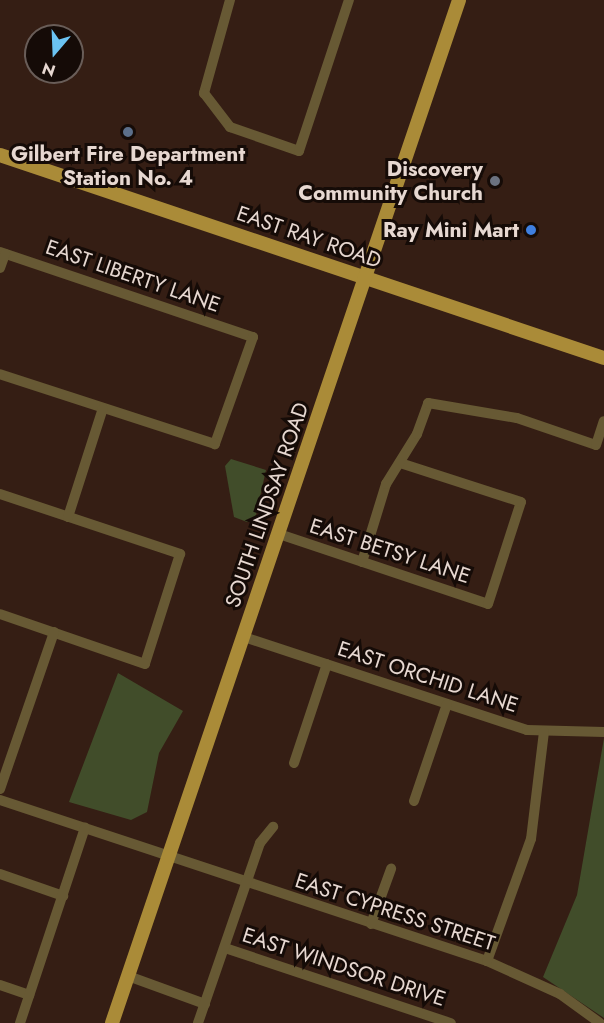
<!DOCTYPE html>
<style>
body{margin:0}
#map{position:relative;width:604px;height:1023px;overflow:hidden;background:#351e14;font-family:Jost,sans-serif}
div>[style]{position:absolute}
.green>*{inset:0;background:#414d2a}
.stream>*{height:2px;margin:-1px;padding:0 1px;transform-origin:1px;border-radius:1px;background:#4b6287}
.minor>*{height:10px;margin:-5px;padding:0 5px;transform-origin:5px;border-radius:5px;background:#675934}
.major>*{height:14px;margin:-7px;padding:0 7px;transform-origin:7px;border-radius:7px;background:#aa8b38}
.dots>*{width:16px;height:16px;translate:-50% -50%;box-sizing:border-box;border:3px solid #150b07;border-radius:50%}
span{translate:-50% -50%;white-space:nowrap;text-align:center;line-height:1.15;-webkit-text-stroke:6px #150b07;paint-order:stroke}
.poi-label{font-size:21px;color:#e7d8d1;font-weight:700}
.right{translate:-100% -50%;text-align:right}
.street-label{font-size:21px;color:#e7d8d1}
.north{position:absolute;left:24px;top:24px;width:60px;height:60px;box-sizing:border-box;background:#150b07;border:2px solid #695d58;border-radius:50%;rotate:199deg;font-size:16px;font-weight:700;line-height:24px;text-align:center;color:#e7d8d1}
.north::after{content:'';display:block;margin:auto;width:21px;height:27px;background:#6bc3f2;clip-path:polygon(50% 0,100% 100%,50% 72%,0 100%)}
</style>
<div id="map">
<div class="green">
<i style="clip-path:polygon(231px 459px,266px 470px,256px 515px,247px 522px,234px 517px,225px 466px)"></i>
<i style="clip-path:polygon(118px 673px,183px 711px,159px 753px,147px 812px,131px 820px,69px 802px)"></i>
<i style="clip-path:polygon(604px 738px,604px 1018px,543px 977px,577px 895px)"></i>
</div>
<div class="stream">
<i style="left:327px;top:248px;width:10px;rotate:-73deg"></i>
</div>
<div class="minor">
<i style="left:230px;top:0;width:97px;rotate:105.6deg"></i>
<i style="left:204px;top:93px;width:43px;rotate:52.6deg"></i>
<i style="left:230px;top:127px;width:73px;rotate:19.2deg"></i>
<i style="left:299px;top:151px;width:159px;rotate:-71.7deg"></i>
<i style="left:0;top:252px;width:267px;rotate:18.6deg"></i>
<i style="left:253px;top:337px;width:114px;rotate:109.6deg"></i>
<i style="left:215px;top:444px;width:226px;rotate:-162deg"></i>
<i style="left:0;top:268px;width:15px;rotate:-70deg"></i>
<i style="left:0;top:494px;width:190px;rotate:18.4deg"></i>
<i style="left:180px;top:554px;width:115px;rotate:107.7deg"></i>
<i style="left:145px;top:664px;width:153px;rotate:-161deg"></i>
<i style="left:68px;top:517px;width:114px;rotate:-72.2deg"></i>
<i style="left:279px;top:534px;width:220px;rotate:18.5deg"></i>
<i style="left:488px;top:604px;width:107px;rotate:-72.1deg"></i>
<i style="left:521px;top:502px;width:127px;rotate:-162.1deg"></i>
<i style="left:362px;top:562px;width:82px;rotate:-72.9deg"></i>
<i style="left:386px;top:484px;width:59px;rotate:-58.2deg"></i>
<i style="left:417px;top:434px;width:33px;rotate:-70deg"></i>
<i style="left:428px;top:403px;width:90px;rotate:9.6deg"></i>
<i style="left:517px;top:418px;width:83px;rotate:18.9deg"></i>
<i style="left:596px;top:445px;width:25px;rotate:-72deg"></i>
<i style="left:244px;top:637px;width:298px;rotate:18.2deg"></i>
<i style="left:527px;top:730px;width:77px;rotate:1.5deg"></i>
<i style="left:294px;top:763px;width:104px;rotate:-71.6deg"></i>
<i style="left:0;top:789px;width:166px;rotate:-71deg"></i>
<i style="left:0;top:800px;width:513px;rotate:18.29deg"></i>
<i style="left:487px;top:961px;width:80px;rotate:24.3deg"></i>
<i style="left:560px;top:994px;width:49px;rotate:35.9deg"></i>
<i style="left:414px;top:801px;width:102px;rotate:-71.2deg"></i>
<i style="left:0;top:874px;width:67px;rotate:19.2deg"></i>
<i style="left:371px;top:924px;width:59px;rotate:-70deg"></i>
<i style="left:225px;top:948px;width:238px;rotate:18.4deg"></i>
<i style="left:487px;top:961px;width:130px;rotate:-70.2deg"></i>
<i style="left:531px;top:839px;width:108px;rotate:-83.1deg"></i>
<i style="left:128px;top:976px;width:82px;rotate:20deg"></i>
<i style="left:0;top:985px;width:31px;rotate:19deg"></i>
<i style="left:20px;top:1023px;width:206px;rotate:-71.6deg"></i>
<i style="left:198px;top:1023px;width:190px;rotate:-71deg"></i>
<i style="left:260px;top:843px;width:21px;rotate:-51deg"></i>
</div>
<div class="major">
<i style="left:0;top:155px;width:637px;rotate:18.58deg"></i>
<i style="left:112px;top:1023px;width:1080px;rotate:-71.26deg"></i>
</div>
<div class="dots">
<i style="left:128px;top:132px;background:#5c6f8a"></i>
<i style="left:495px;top:181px;background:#6b7280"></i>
<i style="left:531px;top:230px;background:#3f7fe0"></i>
</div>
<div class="poi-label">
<span style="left:128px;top:166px">Gilbert Fire Department<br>Station No. 4</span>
<span class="right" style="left:483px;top:181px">Discovery<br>Community Church</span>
<span class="right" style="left:519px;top:230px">Ray Mini Mart</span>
</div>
<div class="street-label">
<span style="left:309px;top:237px;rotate:19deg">EAST RAY ROAD</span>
<span style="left:133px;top:276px;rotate:19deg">EAST LIBERTY LANE</span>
<span style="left:267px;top:505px;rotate:-71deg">SOUTH LINDSAY ROAD</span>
<span style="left:390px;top:551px;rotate:18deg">EAST BETSY LANE</span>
<span style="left:428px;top:677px;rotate:18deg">EAST ORCHID LANE</span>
<span style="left:395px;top:912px;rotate:18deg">EAST CYPRESS STREET</span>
<span style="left:344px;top:967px;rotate:18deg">EAST WINDSOR DRIVE</span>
</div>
<div class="north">N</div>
</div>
